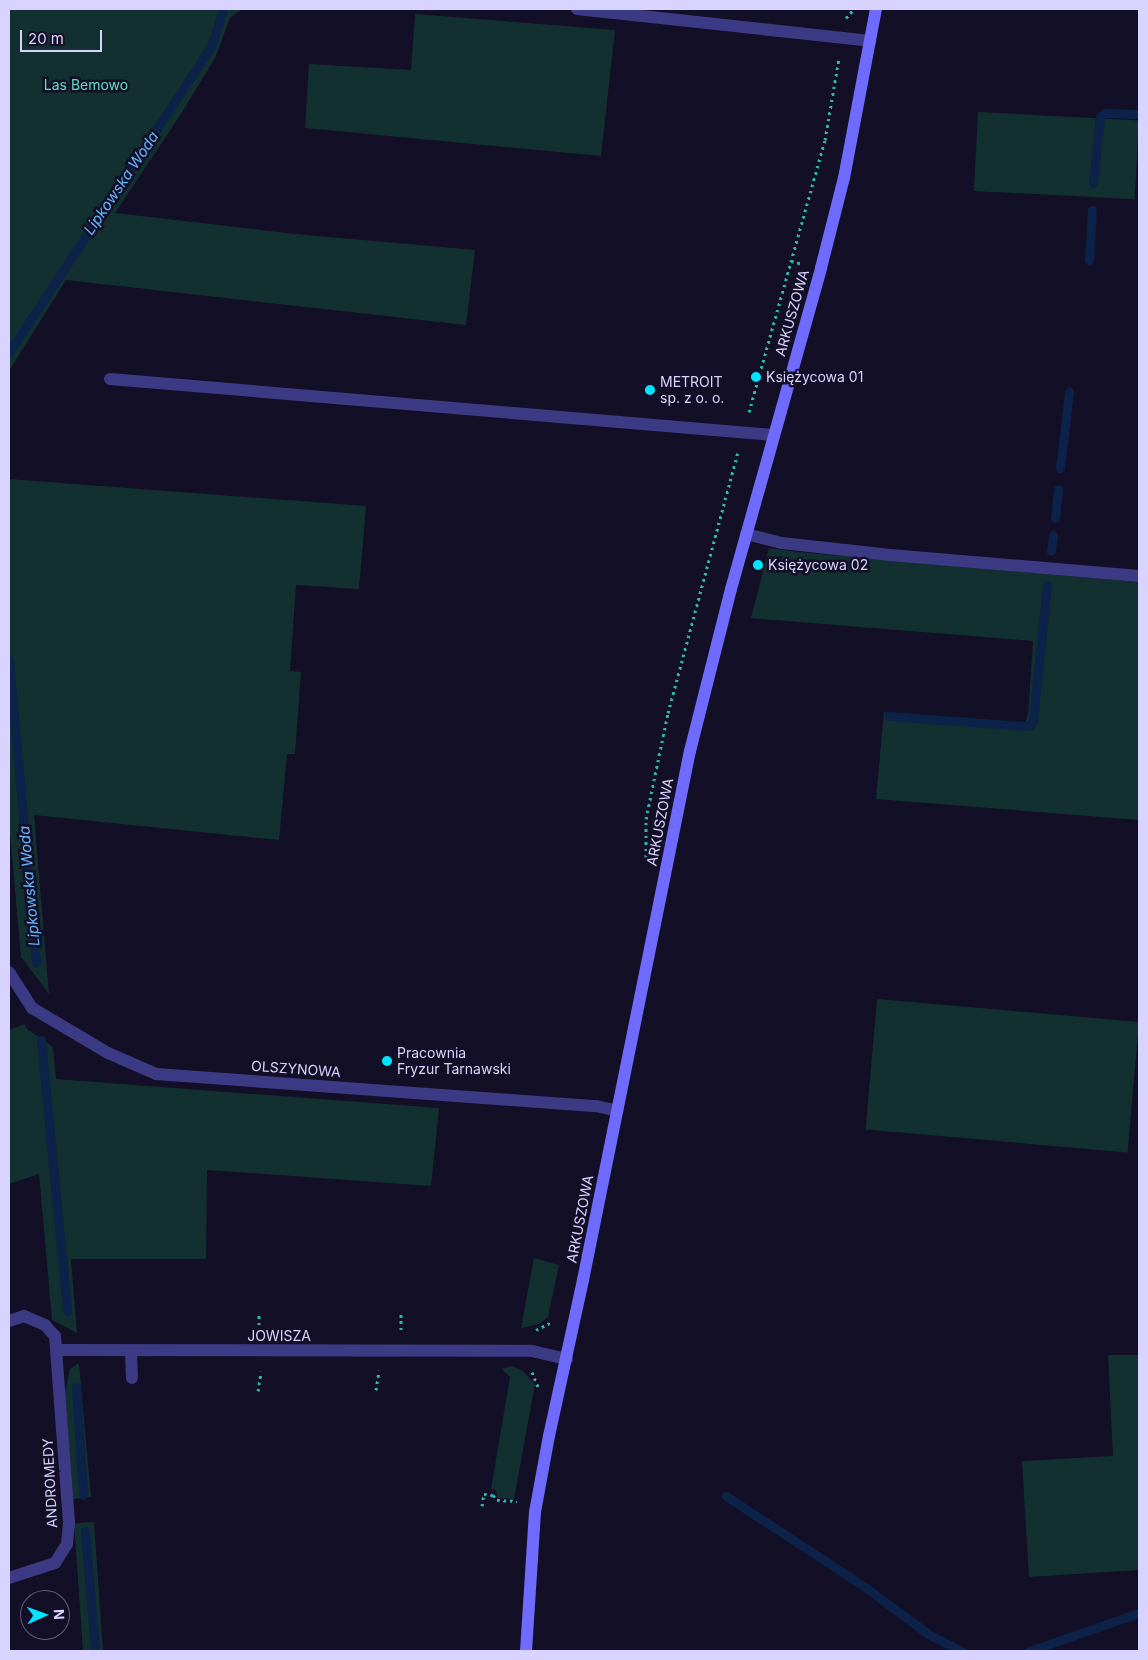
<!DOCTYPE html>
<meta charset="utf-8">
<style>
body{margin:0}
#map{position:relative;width:1148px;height:1660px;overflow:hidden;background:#130f26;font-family:Inter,sans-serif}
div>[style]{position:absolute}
.green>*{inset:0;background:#12302f;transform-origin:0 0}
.stream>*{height:9px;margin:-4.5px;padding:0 4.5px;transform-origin:4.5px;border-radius:4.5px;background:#0c2248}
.path>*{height:3px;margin-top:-1.5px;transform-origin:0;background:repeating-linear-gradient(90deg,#2fb8b0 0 2.5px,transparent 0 6.5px)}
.service>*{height:12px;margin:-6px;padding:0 6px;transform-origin:6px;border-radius:6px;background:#3d3a85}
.minor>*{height:12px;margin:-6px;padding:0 6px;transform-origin:6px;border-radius:6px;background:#3d3a85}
.secondary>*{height:12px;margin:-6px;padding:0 6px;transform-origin:6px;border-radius:6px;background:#6f6bff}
.dots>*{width:14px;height:14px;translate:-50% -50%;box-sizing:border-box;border:2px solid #130f26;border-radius:50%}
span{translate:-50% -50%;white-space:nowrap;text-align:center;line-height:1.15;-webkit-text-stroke:5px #130f26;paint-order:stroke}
.park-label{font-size:14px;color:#5fe0c0}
.street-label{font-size:14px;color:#d9d4ff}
.poi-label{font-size:14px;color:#d9d4ff}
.left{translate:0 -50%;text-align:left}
.water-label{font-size:15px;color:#62b6ff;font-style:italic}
.frame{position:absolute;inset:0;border:10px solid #d9d4ff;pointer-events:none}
.north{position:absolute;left:20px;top:1590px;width:50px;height:50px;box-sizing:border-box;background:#130f26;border:1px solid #625e7d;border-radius:50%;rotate:88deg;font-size:14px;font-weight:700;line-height:20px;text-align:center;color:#d9d4ff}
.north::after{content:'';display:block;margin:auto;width:18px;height:22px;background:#00e5ff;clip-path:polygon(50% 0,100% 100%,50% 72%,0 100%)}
.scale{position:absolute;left:20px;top:30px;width:82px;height:22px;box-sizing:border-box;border:2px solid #d9d4ff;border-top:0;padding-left:6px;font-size:15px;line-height:18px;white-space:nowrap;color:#d9d4ff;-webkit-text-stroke:4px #130f26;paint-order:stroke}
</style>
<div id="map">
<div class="green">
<i style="clip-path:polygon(9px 9px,242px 9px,230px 18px,215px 58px,181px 114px,115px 213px,296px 234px,475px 250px,466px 325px,66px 280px,9px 371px)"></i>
<i style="clip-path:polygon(415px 14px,615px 30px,601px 156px,305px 128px,309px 64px,411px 70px)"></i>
<i style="left:978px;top:112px;width:161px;height:79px;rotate:3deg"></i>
<i style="clip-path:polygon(9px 479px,366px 506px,359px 589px,296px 585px,290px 671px,301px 672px,295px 754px,287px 754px,279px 840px,34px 815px,49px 994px,21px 957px,9px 822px)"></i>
<i style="clip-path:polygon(769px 548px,797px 552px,1139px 582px,1139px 820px,876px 799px,884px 712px,1025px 723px,1028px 714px,1033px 641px,751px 618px)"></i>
<i style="left:877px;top:999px;width:263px;height:131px;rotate:5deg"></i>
<i style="clip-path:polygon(25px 1024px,26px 1028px,53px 1047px,56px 1079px,439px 1108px,431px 1186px,207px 1170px,206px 1259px,71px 1259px,77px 1333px,52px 1320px,39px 1174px,9px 1184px,9px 1030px)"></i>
<i style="clip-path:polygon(534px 1258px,559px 1265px,548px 1317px,539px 1324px,521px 1328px)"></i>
<i style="clip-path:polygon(1108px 1355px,1139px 1355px,1139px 1570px,1029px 1577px,1022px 1461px,1113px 1456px)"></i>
<i style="clip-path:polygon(79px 1363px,91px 1497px,73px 1499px,65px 1392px,70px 1369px)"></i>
<i style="clip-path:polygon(512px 1366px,523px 1371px,535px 1384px,514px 1499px,497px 1498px,496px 1490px,491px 1489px,510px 1377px,502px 1369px)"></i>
<i style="left:94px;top:1522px;width:129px;height:20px;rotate:86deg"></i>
</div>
<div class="stream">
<i style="left:1093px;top:183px;width:66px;rotate:-83.9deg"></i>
<i style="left:1100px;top:117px;width:6px;rotate:-39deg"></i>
<i style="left:1105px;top:113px;width:34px;rotate:2deg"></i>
<i style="left:1089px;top:260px;width:50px;rotate:-86.6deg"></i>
<i style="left:9px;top:352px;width:366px;rotate:-56.5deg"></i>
<i style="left:211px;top:47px;width:40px;rotate:-72deg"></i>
<i style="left:1060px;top:468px;width:77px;rotate:-83.2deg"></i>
<i style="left:1055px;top:518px;width:29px;rotate:-84deg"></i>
<i style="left:1051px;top:551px;width:16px;rotate:-83deg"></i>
<i style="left:9px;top:660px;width:304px;rotate:84.9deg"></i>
<i style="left:889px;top:716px;width:135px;rotate:4.2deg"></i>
<i style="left:1024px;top:726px;width:6px;rotate:-9deg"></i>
<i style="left:1030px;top:725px;width:6px;rotate:-59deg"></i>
<i style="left:1033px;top:720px;width:136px;rotate:-84.1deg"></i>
<i style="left:41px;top:1040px;width:272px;rotate:84.5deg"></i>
<i style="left:76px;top:1387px;width:108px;rotate:86.3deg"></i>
<i style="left:726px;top:1496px;width:166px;rotate:33.2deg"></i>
<i style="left:865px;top:1587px;width:79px;rotate:36.7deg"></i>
<i style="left:928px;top:1634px;width:38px;rotate:27deg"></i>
<i style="left:85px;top:1531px;width:120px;rotate:85.2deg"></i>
<i style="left:1029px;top:1651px;width:116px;rotate:-19.1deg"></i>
</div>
<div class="path">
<i style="left:846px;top:18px;width:12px;rotate:-48deg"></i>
<i style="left:791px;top:261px;width:12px;rotate:14deg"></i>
<i style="left:749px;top:412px;width:282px;rotate:-74.4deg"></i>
<i style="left:825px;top:140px;width:83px;rotate:-80.3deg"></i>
<i style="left:646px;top:857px;width:38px;rotate:-90deg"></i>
<i style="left:646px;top:819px;width:108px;rotate:-78.3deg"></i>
<i style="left:668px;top:713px;width:270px;rotate:-75deg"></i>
<i style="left:401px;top:1330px;width:19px;rotate:-90deg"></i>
<i style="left:536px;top:1330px;width:18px;rotate:-27deg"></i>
<i style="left:259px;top:1331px;width:19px;rotate:-90deg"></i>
<i style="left:532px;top:1372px;width:16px;rotate:68deg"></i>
<i style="left:376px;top:1390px;width:20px;rotate:-81deg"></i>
<i style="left:258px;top:1391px;width:20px;rotate:-81deg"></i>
<i style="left:482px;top:1506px;width:12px;rotate:-81deg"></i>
<i style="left:484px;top:1494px;width:9px;rotate:6deg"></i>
<i style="left:493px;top:1495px;width:6px;rotate:51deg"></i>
<i style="left:497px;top:1500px;width:20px;rotate:3deg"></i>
</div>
<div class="service">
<i style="left:110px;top:379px;width:665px;rotate:4.83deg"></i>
<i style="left:746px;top:534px;width:37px;rotate:14deg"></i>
<i style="left:782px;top:543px;width:109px;rotate:6.3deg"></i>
<i style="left:890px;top:555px;width:250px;rotate:4.8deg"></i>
<i style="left:131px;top:1351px;width:27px;rotate:88deg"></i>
</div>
<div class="minor">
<i style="left:577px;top:9px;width:295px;rotate:6.2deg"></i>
<i style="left:9px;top:972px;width:43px;rotate:57.4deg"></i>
<i style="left:32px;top:1008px;width:88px;rotate:30.6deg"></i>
<i style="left:108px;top:1053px;width:52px;rotate:23.6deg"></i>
<i style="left:156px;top:1074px;width:441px;rotate:4.2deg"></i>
<i style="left:596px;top:1106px;width:22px;rotate:13deg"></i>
<i style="left:9px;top:1321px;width:16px;rotate:-18deg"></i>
<i style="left:24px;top:1316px;width:23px;rotate:23deg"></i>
<i style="left:45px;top:1325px;width:15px;rotate:48deg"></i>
<i style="left:55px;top:1336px;width:189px;rotate:85.7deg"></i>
<i style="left:69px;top:1524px;width:20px;rotate:96deg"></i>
<i style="left:67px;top:1544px;width:22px;rotate:122deg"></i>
<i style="left:55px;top:1563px;width:48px;rotate:161.9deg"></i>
<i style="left:57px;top:1350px;width:475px;rotate:0.1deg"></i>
<i style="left:532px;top:1351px;width:36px;rotate:13deg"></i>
</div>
<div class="secondary">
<i style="left:526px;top:1651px;width:139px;rotate:-86.3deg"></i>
<i style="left:535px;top:1512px;width:77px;rotate:-79.6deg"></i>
<i style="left:549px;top:1436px;width:160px;rotate:-77.7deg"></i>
<i style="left:583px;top:1280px;width:540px;rotate:-78.57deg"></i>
<i style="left:690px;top:751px;width:167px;rotate:-75.8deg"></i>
<i style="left:731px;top:589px;width:333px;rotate:-74.3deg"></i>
<i style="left:821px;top:268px;width:93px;rotate:-75.7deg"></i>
<i style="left:844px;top:178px;width:172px;rotate:-79.3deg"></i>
</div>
<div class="dots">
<i style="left:756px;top:377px;background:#00e5ff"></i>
<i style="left:650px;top:390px;background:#00e5ff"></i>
<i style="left:758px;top:565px;background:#00e5ff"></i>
<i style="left:387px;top:1061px;background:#00e5ff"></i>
</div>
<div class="park-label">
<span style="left:86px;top:85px">Las Bemowo</span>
</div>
<div class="street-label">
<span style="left:792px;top:313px;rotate:-74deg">ARKUSZOWA</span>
<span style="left:660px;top:822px;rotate:-79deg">ARKUSZOWA</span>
<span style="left:296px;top:1069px;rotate:4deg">OLSZYNOWA</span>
<span style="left:580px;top:1219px;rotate:-79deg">ARKUSZOWA</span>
<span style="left:279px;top:1336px">JOWISZA</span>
<span style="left:50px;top:1483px;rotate:-93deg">ANDROMEDY</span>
</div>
<div class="poi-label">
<span class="left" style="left:766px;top:377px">Księżycowa 01</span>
<span class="left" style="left:660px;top:390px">METROIT<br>sp. z o. o.</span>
<span class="left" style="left:768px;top:565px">Księżycowa 02</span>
<span class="left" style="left:397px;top:1061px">Pracownia<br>Fryzur Tarnawski</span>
</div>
<div class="water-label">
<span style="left:121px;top:183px;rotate:-56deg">Lipkowska Woda</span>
<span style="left:29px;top:886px;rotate:-95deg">Lipkowska Woda</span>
</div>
<div class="frame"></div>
<div class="north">N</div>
<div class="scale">20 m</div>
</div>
